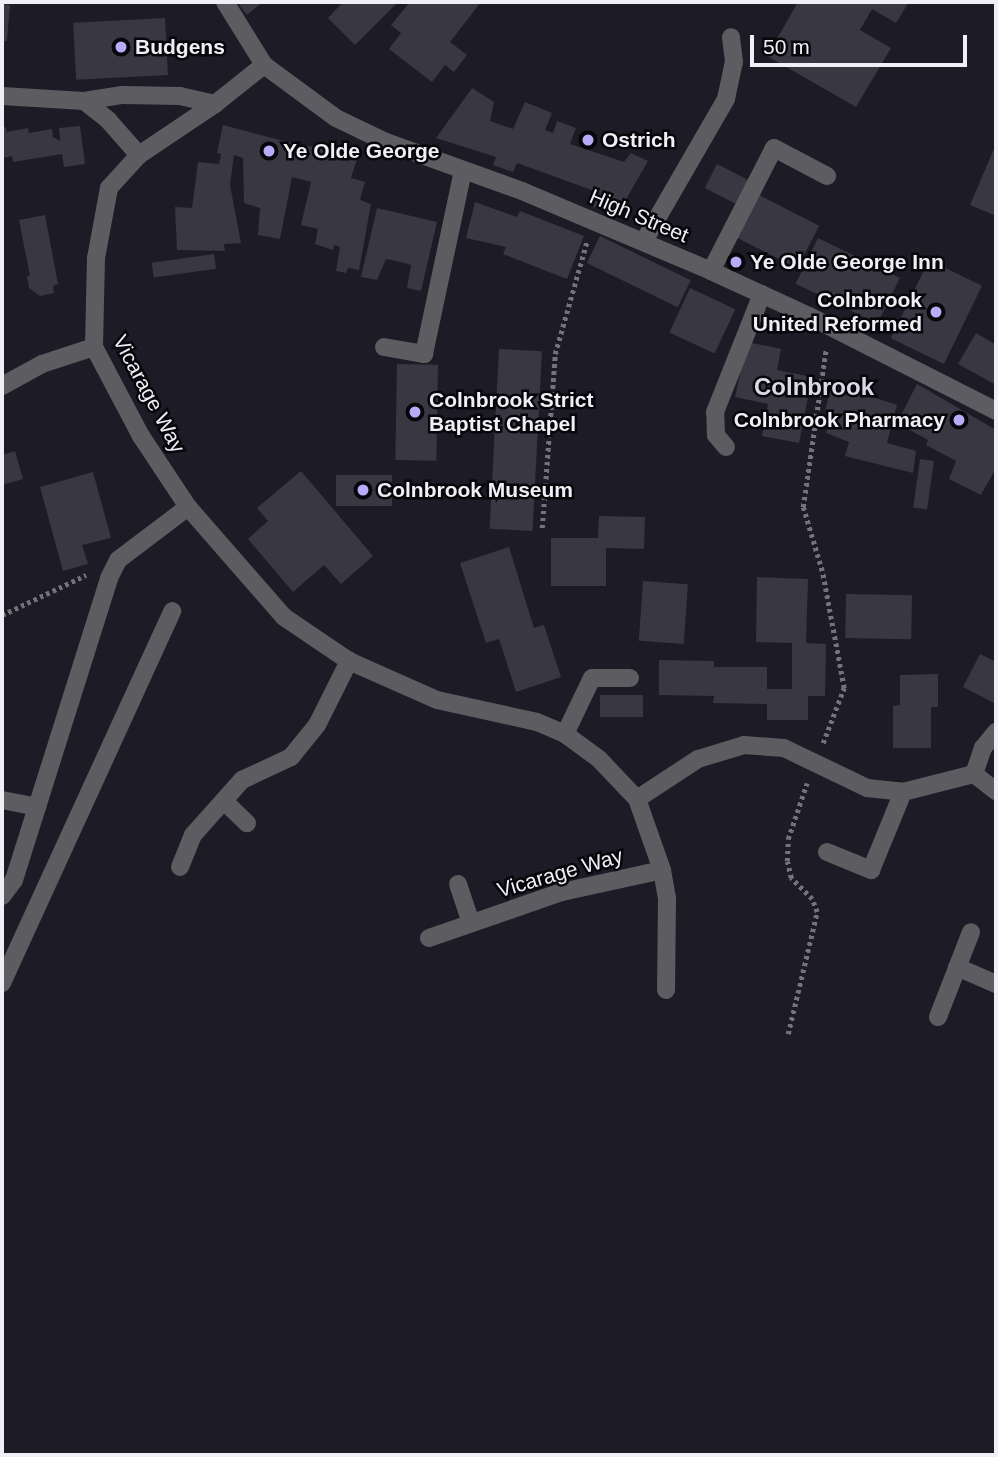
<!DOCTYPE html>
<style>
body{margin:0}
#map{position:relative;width:998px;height:1457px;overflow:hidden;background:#1d1b25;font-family:Helvetica,sans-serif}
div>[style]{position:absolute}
.building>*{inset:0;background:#393742;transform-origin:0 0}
.path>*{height:4.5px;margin-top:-2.25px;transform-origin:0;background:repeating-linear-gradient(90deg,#74737b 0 3.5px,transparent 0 7px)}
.minor>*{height:18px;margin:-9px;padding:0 9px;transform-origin:9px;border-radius:9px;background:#5c5c61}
.dots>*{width:19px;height:19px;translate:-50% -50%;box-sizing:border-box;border:4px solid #07060a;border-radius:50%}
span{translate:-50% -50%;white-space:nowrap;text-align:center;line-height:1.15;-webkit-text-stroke:5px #07060a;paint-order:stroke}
.poi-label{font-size:21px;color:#f0eff6;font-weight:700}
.left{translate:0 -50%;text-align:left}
.right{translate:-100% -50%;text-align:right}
.street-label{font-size:21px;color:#f0eff6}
.quarter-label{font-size:24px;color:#dcdae8;font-weight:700}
.frame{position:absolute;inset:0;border:4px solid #f0eff6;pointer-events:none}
.scale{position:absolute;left:750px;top:35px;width:217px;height:32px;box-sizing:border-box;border:4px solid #f0eff6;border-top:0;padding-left:9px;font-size:21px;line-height:24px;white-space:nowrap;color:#f0eff6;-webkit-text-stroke:5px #07060a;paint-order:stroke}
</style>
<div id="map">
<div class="building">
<i style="clip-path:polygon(237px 2px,263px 2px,247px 15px)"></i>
<i style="clip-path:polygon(343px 2px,393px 2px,396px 4px,355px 45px,328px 18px)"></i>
<i style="clip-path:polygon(410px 2px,481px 2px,450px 42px,467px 55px,454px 72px,445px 65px,432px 82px,389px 49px,401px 33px,391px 25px)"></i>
<i style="clip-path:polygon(798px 2px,909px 2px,896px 23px,872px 9px,860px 30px,891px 48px,856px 107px,767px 56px)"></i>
<i style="clip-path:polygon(2px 4px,10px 5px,7px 41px,2px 41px)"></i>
<i style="left:165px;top:18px;width:57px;height:92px;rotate:87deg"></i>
<i style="clip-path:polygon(472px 88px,494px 102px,490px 121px,513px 129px,525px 102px,552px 113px,545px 130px,553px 133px,557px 121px,576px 128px,570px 144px,624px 162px,631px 153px,648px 161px,617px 215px,593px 207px,600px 193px,517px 163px,513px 172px,493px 165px,496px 157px,436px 138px)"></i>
<i style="clip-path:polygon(223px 125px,299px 145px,359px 153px,351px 178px,365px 182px,360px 200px,371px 204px,359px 270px,348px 268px,346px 273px,336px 271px,340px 247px,334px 245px,333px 250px,315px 244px,318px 229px,301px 225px,311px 182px,292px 177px,280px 239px,258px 235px,260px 208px,244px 203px,243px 158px,234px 155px,230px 185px,241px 243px,224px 244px,225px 251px,177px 250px,175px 207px,192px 208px,198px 162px,219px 164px,221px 154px,217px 153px)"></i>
<i style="clip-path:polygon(80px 126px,85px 164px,64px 167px,62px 154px,13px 162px,12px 156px,2px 158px,2px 128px,6px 127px,7px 132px,28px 128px,29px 133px,52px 129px,53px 137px,60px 141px,59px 128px)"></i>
<i style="clip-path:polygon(996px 144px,996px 216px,970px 205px)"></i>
<i style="left:717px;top:164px;width:38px;height:27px;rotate:27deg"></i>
<i style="left:755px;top:193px;width:72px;height:48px;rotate:27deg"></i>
<i style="clip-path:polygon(475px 202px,517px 217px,520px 211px,584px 236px,567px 279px,503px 254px,506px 247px,466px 238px)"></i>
<i style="clip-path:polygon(377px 208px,437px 222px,421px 291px,407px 288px,411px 265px,397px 261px,386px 259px,377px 280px,361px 277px)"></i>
<i style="clip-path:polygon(45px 215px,58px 284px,53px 286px,54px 293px,40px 296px,29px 288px,27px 276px,30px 276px,19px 220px)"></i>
<i style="left:600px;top:236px;width:101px;height:30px;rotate:26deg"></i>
<i style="left:818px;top:238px;width:91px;height:51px;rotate:26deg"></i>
<i style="left:214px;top:254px;width:15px;height:63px;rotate:82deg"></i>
<i style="left:929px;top:260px;width:59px;height:87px;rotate:26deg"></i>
<i style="left:690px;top:288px;width:50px;height:49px;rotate:25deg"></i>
<i style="clip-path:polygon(976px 333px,996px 345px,996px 385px,958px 364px)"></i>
<i style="clip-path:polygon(747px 342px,781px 349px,777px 370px,812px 377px,799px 443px,762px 436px,768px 404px,735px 397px)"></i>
<i style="left:499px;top:349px;width:43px;height:180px;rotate:3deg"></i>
<i style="left:397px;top:364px;width:41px;height:96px;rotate:1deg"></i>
<i style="clip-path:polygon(832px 384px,897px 405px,887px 443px,916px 451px,913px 473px,845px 456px,849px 442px,826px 433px,831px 413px,825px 411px)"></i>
<i style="clip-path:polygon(917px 384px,996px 430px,996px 468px,981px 495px,949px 479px,956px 461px,926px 445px,928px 440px,897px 423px)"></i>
<i style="clip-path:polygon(15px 451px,23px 479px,2px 485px,2px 455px)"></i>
<i style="left:920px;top:459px;width:14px;height:49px;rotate:8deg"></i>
<i style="clip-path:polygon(301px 471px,373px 556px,341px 584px,324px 565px,293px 592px,248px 539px,268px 521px,257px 508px)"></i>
<i style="clip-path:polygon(93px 472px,111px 538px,82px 545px,88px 564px,63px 571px,40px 487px)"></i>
<i style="left:336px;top:475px;width:56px;height:31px"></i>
<i style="clip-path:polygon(599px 516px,645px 517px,644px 549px,606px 548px,606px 586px,551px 586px,551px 538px,598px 538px)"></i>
<i style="clip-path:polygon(509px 547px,534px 628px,544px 625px,561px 677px,516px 692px,499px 639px,486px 643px,460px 563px)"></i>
<i style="clip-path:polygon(757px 577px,808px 579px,806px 643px,826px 644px,825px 696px,808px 696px,808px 720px,767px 720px,767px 704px,713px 703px,714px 696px,659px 695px,659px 660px,714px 661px,714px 667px,767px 667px,767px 689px,792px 689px,792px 643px,756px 642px)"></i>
<i style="left:643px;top:581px;width:45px;height:60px;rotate:4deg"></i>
<i style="left:846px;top:594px;width:66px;height:44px;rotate:1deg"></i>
<i style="clip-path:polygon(980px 654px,996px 662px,996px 704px,963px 687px)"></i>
<i style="clip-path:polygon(938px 674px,938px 707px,931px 707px,931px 748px,893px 748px,893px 706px,900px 705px,900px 675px)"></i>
<i style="left:600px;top:695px;width:43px;height:22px"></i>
</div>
<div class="path">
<i style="left:542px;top:528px;width:174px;rotate:-85.7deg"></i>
<i style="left:555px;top:354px;width:117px;rotate:-74.2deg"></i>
<i style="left:2px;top:615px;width:93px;rotate:-25.5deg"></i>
<i style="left:823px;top:743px;width:59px;rotate:-69.1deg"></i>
<i style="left:844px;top:688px;width:119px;rotate:-100.6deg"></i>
<i style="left:822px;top:571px;width:67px;rotate:-106.5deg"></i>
<i style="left:803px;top:507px;width:160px;rotate:-81.7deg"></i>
<i style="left:788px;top:1034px;width:125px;rotate:-76.6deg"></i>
<i style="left:817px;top:912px;width:14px;rotate:-111deg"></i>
<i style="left:812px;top:899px;width:30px;rotate:-135deg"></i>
<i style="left:791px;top:878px;width:17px;rotate:-103deg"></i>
<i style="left:787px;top:861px;width:22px;rotate:-87deg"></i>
<i style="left:788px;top:839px;width:59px;rotate:-71.3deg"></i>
</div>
<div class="minor">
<i style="left:225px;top:2px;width:74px;rotate:58.2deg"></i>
<i style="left:264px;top:65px;width:89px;rotate:36.4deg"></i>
<i style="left:336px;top:118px;width:55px;rotate:25.6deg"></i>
<i style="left:386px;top:142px;width:145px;rotate:19.8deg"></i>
<i style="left:522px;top:191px;width:205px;rotate:22.9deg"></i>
<i style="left:711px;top:271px;width:108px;rotate:24.7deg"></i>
<i style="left:809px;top:316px;width:210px;rotate:26.9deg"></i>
<i style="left:264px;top:65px;width:63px;rotate:141.5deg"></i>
<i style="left:215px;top:104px;width:92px;rotate:146.1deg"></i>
<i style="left:139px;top:155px;width:45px;rotate:132.3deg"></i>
<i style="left:109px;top:188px;width:71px;rotate:100.5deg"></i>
<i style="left:96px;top:258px;width:89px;rotate:91.3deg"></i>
<i style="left:94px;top:347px;width:101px;rotate:62.2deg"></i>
<i style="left:141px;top:436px;width:85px;rotate:56.5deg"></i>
<i style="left:188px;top:507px;width:146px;rotate:48.9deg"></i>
<i style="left:284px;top:617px;width:78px;rotate:34.1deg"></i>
<i style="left:349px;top:661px;width:96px;rotate:23.9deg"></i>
<i style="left:437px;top:700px;width:102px;rotate:12.4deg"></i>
<i style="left:537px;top:722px;width:30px;rotate:23deg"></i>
<i style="left:565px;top:734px;width:42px;rotate:36.3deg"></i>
<i style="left:599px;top:759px;width:55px;rotate:46.5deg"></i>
<i style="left:637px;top:799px;width:75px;rotate:70.6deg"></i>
<i style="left:662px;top:870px;width:28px;rotate:80deg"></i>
<i style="left:667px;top:898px;width:92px;rotate:90.6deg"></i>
<i style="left:2px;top:96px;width:82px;rotate:3.5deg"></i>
<i style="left:84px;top:101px;width:39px;rotate:-9deg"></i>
<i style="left:123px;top:95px;width:57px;rotate:1deg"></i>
<i style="left:180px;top:96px;width:36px;rotate:13deg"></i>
<i style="left:84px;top:101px;width:31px;rotate:38deg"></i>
<i style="left:108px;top:120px;width:47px;rotate:48.5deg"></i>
<i style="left:644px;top:241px;width:164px;rotate:-60deg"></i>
<i style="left:726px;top:99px;width:38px;rotate:-78deg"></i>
<i style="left:734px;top:62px;width:25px;rotate:-97deg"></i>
<i style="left:711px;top:271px;width:138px;rotate:-62.9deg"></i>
<i style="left:774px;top:148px;width:60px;rotate:27.8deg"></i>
<i style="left:384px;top:347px;width:41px;rotate:9.9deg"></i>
<i style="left:424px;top:354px;width:187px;rotate:-78deg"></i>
<i style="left:2px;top:386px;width:46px;rotate:-28.8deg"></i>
<i style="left:42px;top:364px;width:55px;rotate:-18.1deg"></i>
<i style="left:726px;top:447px;width:16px;rotate:-130deg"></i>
<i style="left:716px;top:435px;width:23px;rotate:-92deg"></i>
<i style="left:715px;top:412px;width:127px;rotate:-68.3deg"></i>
<i style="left:565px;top:734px;width:62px;rotate:-64.3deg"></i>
<i style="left:592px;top:678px;width:38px"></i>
<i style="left:974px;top:774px;width:28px;rotate:-71deg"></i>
<i style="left:983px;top:748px;width:21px;rotate:-51deg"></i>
<i style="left:637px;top:799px;width:73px;rotate:-33.3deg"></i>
<i style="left:698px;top:759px;width:48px;rotate:-16.9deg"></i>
<i style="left:744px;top:745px;width:40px;rotate:4.3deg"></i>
<i style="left:784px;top:748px;width:92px;rotate:25.7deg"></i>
<i style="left:867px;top:788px;width:36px;rotate:6deg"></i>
<i style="left:903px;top:792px;width:73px;rotate:-14.2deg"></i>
<i style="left:974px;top:774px;width:28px;rotate:38deg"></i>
<i style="left:2px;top:800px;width:36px;rotate:11deg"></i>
<i style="left:224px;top:801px;width:32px;rotate:44deg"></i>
<i style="left:827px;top:852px;width:48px;rotate:22.2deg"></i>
<i style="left:871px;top:870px;width:84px;rotate:-67.7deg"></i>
<i style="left:180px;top:867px;width:35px;rotate:-68deg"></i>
<i style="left:193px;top:835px;width:74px;rotate:-48.3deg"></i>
<i style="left:242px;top:780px;width:54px;rotate:-25.1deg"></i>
<i style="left:291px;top:757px;width:41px;rotate:-50.9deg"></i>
<i style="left:317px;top:725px;width:72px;rotate:-63.4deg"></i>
<i style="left:458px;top:884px;width:41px;rotate:71.6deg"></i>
<i style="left:2px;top:896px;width:20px;rotate:-53deg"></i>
<i style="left:14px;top:880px;width:317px;rotate:-72.5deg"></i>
<i style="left:109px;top:578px;width:20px;rotate:-63deg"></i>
<i style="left:118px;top:560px;width:88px;rotate:-37.1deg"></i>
<i style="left:429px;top:938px;width:141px;rotate:-19.1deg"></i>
<i style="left:562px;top:892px;width:102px;rotate:-12.4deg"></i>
<i style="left:957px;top:967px;width:43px;rotate:23.6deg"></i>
<i style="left:2px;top:983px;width:409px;rotate:-65.4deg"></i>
<i style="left:938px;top:1017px;width:91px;rotate:-68.8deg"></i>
</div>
<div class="dots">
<i style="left:121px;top:47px;background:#b9abf7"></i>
<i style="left:588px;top:140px;background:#b9abf7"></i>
<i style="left:269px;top:151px;background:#b9abf7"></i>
<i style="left:736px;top:262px;background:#b9abf7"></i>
<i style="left:936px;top:312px;background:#b9abf7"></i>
<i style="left:415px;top:412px;background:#b9abf7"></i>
<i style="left:959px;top:420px;background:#b9abf7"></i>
<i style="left:363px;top:490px;background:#b9abf7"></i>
</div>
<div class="poi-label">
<span class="left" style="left:135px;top:47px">Budgens</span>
<span class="left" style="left:602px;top:140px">Ostrich</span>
<span class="left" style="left:283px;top:151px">Ye Olde George</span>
<span class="left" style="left:750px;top:262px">Ye Olde George Inn</span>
<span class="right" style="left:922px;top:312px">Colnbrook<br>United Reformed</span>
<span class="left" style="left:429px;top:412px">Colnbrook Strict<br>Baptist Chapel</span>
<span class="right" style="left:945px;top:420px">Colnbrook Pharmacy</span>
<span class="left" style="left:377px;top:490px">Colnbrook Museum</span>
</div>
<div class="street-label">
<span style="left:639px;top:216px;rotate:23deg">High Street</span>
<span style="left:149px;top:394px;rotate:62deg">Vicarage Way</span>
<span style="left:560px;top:873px;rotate:-16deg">Vicarage Way</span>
</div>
<div class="quarter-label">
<span style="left:814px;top:387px">Colnbrook</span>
</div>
<div class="frame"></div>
<div class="scale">50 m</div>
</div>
